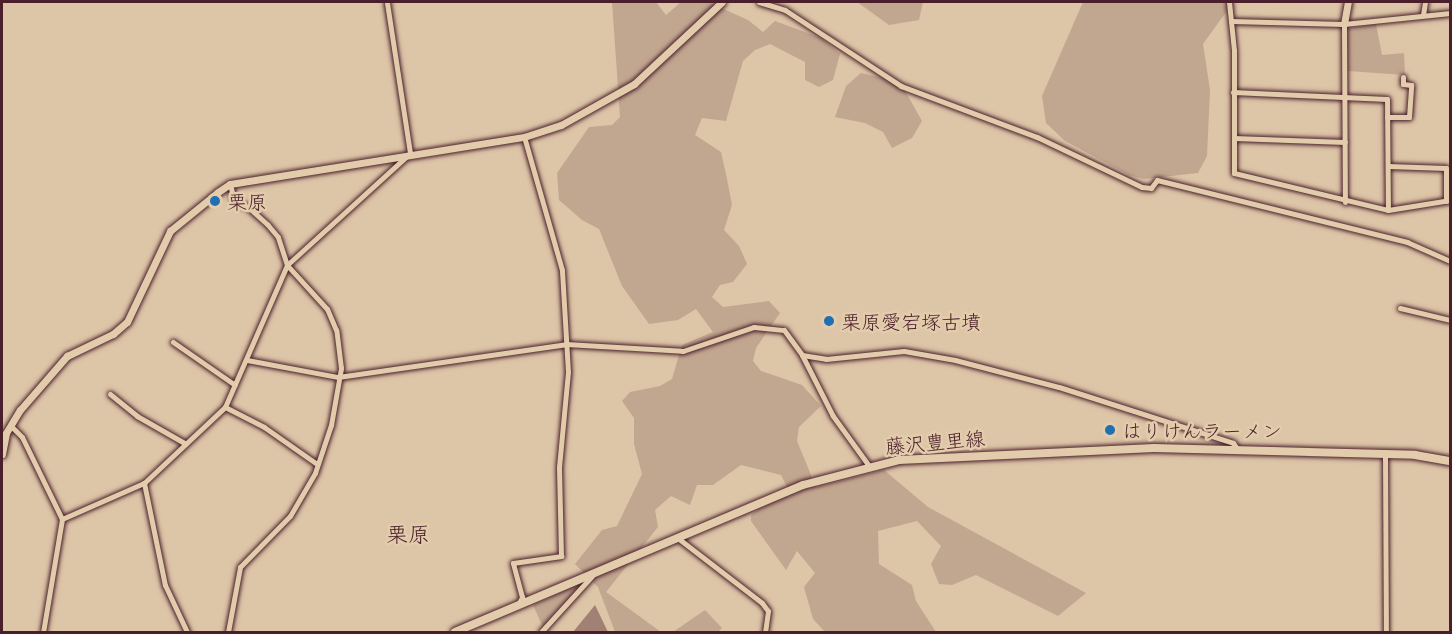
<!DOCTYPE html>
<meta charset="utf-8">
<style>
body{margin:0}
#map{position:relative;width:1452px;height:634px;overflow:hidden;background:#ddc5a7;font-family:Mali,"Klee One",sans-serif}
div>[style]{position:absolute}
.green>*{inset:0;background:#c2a790}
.water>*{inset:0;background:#a08174}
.roads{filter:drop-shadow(0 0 2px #4a1f2b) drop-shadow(0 0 2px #4a1f2b)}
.minor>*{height:5px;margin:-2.5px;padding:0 2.5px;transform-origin:2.5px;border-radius:2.5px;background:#e3ccac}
.tertiary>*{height:7px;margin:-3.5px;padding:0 3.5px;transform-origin:3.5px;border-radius:3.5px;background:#e3ccac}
.secondary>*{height:8px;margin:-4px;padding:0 4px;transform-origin:4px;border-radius:4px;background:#e3ccac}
.dots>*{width:16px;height:16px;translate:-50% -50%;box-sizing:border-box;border:3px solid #e3ccac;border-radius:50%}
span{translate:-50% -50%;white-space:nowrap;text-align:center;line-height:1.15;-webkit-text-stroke:5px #e3ccac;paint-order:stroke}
.poi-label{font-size:20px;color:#4a1f2b}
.left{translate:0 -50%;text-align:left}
.street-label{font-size:20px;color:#4a1f2b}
.quarter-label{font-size:22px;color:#4a1f2b}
.frame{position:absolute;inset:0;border:3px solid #4a1f2b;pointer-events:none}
</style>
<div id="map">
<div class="green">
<i style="clip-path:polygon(612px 2px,656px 2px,666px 15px,681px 2px,708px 2px,748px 20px,763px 32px,775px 21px,821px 38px,840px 54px,833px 80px,819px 87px,805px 80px,805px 62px,770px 44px,755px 50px,743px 61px,726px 121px,702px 118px,695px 135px,721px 152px,727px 179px,732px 205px,724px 230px,739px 246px,747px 264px,733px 282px,720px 285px,712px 297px,723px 307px,769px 301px,780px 313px,756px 348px,753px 361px,761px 371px,802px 385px,821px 406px,799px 427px,797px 441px,816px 487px,884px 470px,928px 507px,1086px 593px,1058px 616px,976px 575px,952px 585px,939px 584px,931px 564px,941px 546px,917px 521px,878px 531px,879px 564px,912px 585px,916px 601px,936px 632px,825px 632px,813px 619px,804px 587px,815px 573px,797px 551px,786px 570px,751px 521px,751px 515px,760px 508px,790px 493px,781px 475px,741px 465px,713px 485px,697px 485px,690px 505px,671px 496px,655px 510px,658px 527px,606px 592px,661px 632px,615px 632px,598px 587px,575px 564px,602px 530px,617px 526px,642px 474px,634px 444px,634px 418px,622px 401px,630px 392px,660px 386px,672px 379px,682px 345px,713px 332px,696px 309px,678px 320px,649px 324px,622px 286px,599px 229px,582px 220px,559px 200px,557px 173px,589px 127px,612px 125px,620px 117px)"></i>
<i style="clip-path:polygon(857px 2px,923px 2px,919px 20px,889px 25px)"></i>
<i style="clip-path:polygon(1083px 2px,1226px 2px,1229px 8px,1203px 44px,1210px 90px,1207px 156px,1198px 173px,1144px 179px,1129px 175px,1065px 141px,1046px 123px,1042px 96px)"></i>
<i style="clip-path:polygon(1376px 24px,1382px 55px,1404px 53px,1405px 75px,1348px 71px,1347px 29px)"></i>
<i style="clip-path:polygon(861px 73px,900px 82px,922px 121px,912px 138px,892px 148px,883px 132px,865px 123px,835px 117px,846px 86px)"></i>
<i style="clip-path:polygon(580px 584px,579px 587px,543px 627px,533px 605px)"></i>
<i style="clip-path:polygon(705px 610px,722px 628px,718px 632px,673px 632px)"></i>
</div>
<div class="water">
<i style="clip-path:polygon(595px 605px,608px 632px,573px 632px)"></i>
</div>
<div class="roads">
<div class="minor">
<i style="left:759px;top:2px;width:27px;rotate:17deg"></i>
<i style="left:785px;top:10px;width:139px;rotate:33.2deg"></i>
<i style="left:901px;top:86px;width:145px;rotate:20.6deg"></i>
<i style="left:1037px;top:137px;width:116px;rotate:25.5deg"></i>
<i style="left:1142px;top:187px;width:9px;rotate:6deg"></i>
<i style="left:1151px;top:188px;width:10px;rotate:-53deg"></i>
<i style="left:1157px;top:180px;width:258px;rotate:13.9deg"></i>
<i style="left:1407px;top:242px;width:47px;rotate:23.8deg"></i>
<i style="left:1229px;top:2px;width:48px;rotate:84.1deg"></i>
<i style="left:1234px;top:50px;width:123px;rotate:90deg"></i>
<i style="left:1234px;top:173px;width:158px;rotate:13.5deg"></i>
<i style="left:1388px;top:210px;width:63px;rotate:-9.2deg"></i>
<i style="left:1423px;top:15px;width:13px;rotate:-81deg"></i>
<i style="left:1231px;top:21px;width:113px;rotate:1.5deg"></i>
<i style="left:1344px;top:24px;width:107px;rotate:-5.9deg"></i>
<i style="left:1344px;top:24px;width:178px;rotate:89.7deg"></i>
<i style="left:1233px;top:92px;width:154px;rotate:2.6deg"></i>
<i style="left:1387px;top:99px;width:111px;rotate:89.5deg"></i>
<i style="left:1387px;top:117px;width:22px"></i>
<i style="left:1409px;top:117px;width:32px;rotate:-86deg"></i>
<i style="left:1411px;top:85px;width:8px;rotate:-173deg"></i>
<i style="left:1403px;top:84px;width:7px;rotate:-90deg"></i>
<i style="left:1234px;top:138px;width:111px;rotate:2.1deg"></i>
<i style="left:1388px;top:166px;width:58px;rotate:2deg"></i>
<i style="left:1446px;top:168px;width:33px;rotate:90deg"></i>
<i style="left:1400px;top:308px;width:51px;rotate:13.5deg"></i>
<i style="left:173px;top:342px;width:75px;rotate:34.7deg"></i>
<i style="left:802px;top:355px;width:24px;rotate:9deg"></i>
<i style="left:826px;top:359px;width:78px;rotate:-5.9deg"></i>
<i style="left:904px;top:351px;width:52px;rotate:10deg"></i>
<i style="left:955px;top:360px;width:107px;rotate:14.6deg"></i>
<i style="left:1059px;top:387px;width:183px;rotate:17.8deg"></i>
<i style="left:1233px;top:443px;width:9px;rotate:54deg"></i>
<i style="left:247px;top:360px;width:93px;rotate:10.6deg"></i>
<i style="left:338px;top:377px;width:230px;rotate:-8.2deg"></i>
<i style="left:566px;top:344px;width:117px;rotate:3.4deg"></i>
<i style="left:683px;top:351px;width:75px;rotate:-18.7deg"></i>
<i style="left:754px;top:327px;width:30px;rotate:6deg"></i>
<i style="left:784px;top:330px;width:31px;rotate:54deg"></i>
<i style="left:802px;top:355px;width:68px;rotate:63.1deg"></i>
<i style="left:833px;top:416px;width:62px;rotate:54.2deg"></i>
<i style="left:110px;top:394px;width:35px;rotate:39deg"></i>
<i style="left:137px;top:416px;width:56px;rotate:29.7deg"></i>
<i style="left:225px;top:407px;width:44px;rotate:27.1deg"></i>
<i style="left:264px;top:427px;width:65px;rotate:34.9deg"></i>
<i style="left:10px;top:425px;width:17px;rotate:45deg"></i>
<i style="left:22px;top:437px;width:91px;rotate:64deg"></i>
<i style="left:62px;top:519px;width:115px;rotate:99.5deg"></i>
<i style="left:1385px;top:454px;width:178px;rotate:89.7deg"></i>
<i style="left:144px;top:483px;width:104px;rotate:78.4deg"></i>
<i style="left:165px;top:585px;width:52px;rotate:64.9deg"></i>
<i style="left:62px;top:519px;width:90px;rotate:-23.7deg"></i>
<i style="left:144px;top:483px;width:111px;rotate:-43.2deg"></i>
<i style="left:225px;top:407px;width:155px;rotate:-66.4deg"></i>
<i style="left:287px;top:265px;width:166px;rotate:-42.3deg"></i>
<i style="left:410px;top:153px;width:153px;rotate:-98.7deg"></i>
<i style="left:679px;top:539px;width:105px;rotate:37.6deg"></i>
<i style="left:762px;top:603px;width:10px;rotate:53deg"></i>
<i style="left:768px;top:611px;width:21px;rotate:98deg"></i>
<i style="left:519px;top:603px;width:7px;rotate:-63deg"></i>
<i style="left:522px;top:597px;width:35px;rotate:-105deg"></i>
<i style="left:513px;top:563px;width:49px;rotate:-8.3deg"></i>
<i style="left:561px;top:556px;width:89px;rotate:-91.3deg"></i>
<i style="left:559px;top:467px;width:95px;rotate:-84.6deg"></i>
<i style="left:568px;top:372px;width:102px;rotate:-93.4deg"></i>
<i style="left:562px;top:270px;width:138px;rotate:-105.9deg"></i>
<i style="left:228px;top:632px;width:66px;rotate:-79.5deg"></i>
<i style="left:240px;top:567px;width:71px;rotate:-45.6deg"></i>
<i style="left:290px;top:516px;width:50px;rotate:-59.8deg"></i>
<i style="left:315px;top:473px;width:51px;rotate:-71.6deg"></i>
<i style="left:331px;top:425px;width:58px;rotate:-80deg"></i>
<i style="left:341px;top:368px;width:38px;rotate:-97deg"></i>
<i style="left:336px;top:330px;width:23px;rotate:-113deg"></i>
<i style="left:327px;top:309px;width:59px;rotate:-132.3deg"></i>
<i style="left:287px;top:265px;width:29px;rotate:-108deg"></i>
<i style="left:278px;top:237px;width:16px;rotate:-130deg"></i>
<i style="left:268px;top:225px;width:27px;rotate:-138deg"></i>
<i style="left:248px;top:207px;width:15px;rotate:-157deg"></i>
<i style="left:234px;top:201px;width:17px;rotate:-103deg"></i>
<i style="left:541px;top:632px;width:76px;rotate:-47.7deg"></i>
</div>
<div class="tertiary">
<i style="left:1344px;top:24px;width:22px;rotate:-80deg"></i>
<i style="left:2px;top:454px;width:21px;rotate:-79deg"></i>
<i style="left:6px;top:433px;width:27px;rotate:-59deg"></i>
<i style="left:20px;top:410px;width:72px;rotate:-49deg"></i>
<i style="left:67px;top:356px;width:51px;rotate:-25.6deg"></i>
<i style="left:113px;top:334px;width:18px;rotate:-41deg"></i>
<i style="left:127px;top:322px;width:101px;rotate:-64.7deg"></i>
<i style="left:170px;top:231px;width:62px;rotate:-39.1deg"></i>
<i style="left:218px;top:192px;width:14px;rotate:-34deg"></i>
<i style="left:230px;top:184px;width:298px;rotate:-9.1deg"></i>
<i style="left:524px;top:137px;width:39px;rotate:-18deg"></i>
<i style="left:561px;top:125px;width:84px;rotate:-29.3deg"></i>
<i style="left:634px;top:84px;width:120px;rotate:-43deg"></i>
</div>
<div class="secondary">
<i style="left:455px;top:632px;width:378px;rotate:-22.9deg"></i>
<i style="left:803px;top:485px;width:99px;rotate:-14.6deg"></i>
<i style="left:899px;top:460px;width:255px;rotate:-2.7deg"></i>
<i style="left:1154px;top:448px;width:261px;rotate:1.5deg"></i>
<i style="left:1415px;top:455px;width:36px;rotate:10deg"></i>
</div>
</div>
<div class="dots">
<i style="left:215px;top:201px;background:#1f6fb2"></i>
<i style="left:829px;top:321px;background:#1f6fb2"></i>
<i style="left:1110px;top:430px;background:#1f6fb2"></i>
</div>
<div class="poi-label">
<span class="left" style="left:227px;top:201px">栗原</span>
<span class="left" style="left:841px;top:321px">栗原愛宕塚古墳</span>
<span class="left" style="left:1122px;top:430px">はりけんラーメン</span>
</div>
<div class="street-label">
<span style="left:935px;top:442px;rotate:-5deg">藤沢豊里線</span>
</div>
<div class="quarter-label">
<span style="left:408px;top:534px">栗原</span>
</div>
<div class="frame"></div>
</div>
